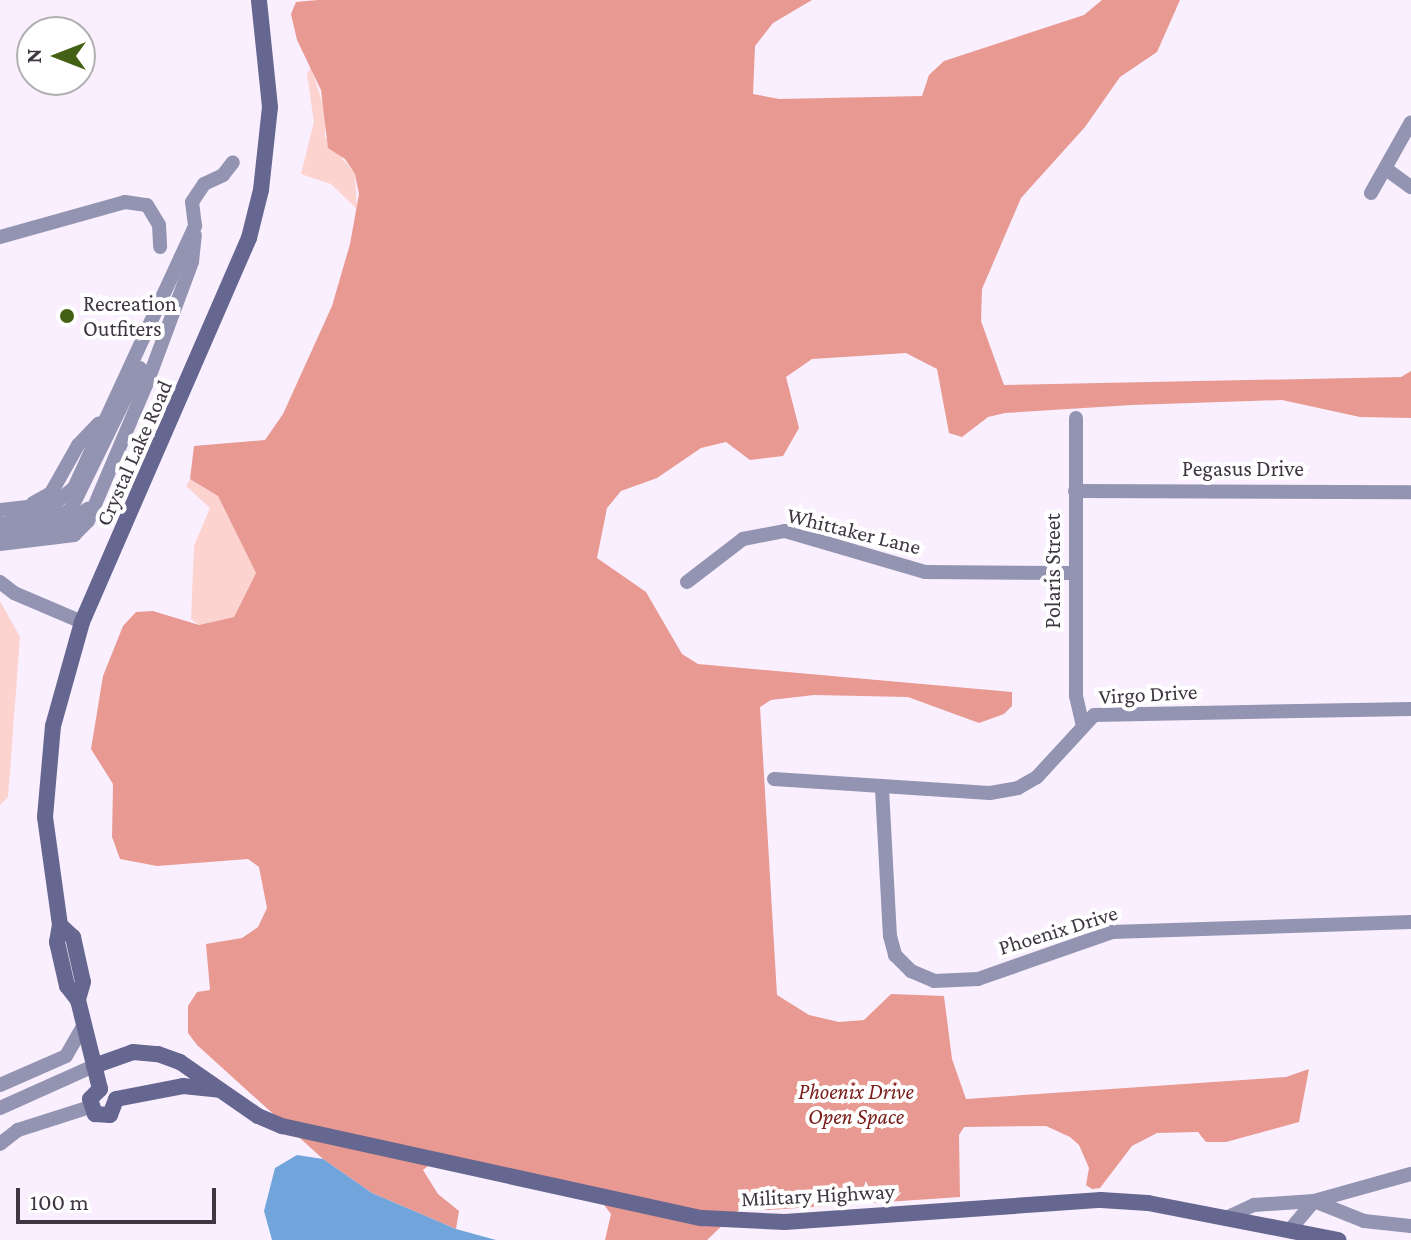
<!DOCTYPE html>
<style>
body{margin:0}
#map{position:relative;width:1411px;height:1240px;overflow:hidden;background:#faeffe;font-family:"Crimson Pro",serif}
div>[style]{position:absolute}
.green>*{inset:0;background:#fcd3ce}
.forest>*{inset:0;background:#e89991}
.water>*{inset:0;background:#70a4da}
.street>*{height:14px;margin:-7px;padding:0 7px;transform-origin:7px;border-radius:7px;background:#9394b2}
.secondary>*{height:16px;margin:-8px;padding:0 8px;transform-origin:8px;border-radius:8px;background:#666791}
.dots>*{width:22px;height:22px;translate:-50% -50%;box-sizing:border-box;border:4px solid #fff;border-radius:50%}
span{translate:-50% -50%;white-space:nowrap;text-align:center;line-height:1.15;-webkit-text-stroke:8px #fff;paint-order:stroke}
.poi-label{font-size:22px;color:#3e3640}
.left{translate:0 -50%;text-align:left}
.street-label{font-size:22px;color:#3e3640}
.park-label{font-size:22px;color:#7c201e;font-style:italic}
.north{position:absolute;left:16px;top:16px;width:80px;height:80px;box-sizing:border-box;background:#fff;border:2px solid #b2afb3;border-radius:50%;rotate:270deg;font-size:22px;font-weight:700;line-height:32px;text-align:center;color:#3e3640}
.north::after{content:'';display:block;margin:auto;width:28px;height:36px;background:#436114;clip-path:polygon(50% 0,100% 100%,50% 72%,0 100%)}
.scale{position:absolute;left:16px;top:1188px;width:200px;height:36px;box-sizing:border-box;border:4px solid #3e3640;border-top:0;padding-left:10px;font-size:24px;line-height:28px;white-space:nowrap;color:#3e3640;-webkit-text-stroke:6px #fff;paint-order:stroke}
</style>
<div id="map">
<div class="green">
<i style="clip-path:polygon(311px 67px,326px 114px,325px 137px,355px 174px,357px 209px,331px 184px,301px 174px,314px 122px,307px 74px)"></i>
<i style="clip-path:polygon(190px 479px,218px 496px,256px 573px,234px 617px,199px 625px,191px 619px,194px 546px,210px 508px,186px 486px)"></i>
<i style="clip-path:polygon(0 601px,20px 637px,8px 797px,0 805px)"></i>
</div>
<div class="forest">
<i style="clip-path:polygon(812px 0,773px 23px,755px 46px,753px 94px,779px 99px,922px 96px,929px 75px,944px 61px,1084px 15px,1102px 0,1180px 0,1157px 52px,1120px 77px,1085px 127px,1021px 198px,982px 289px,981px 321px,1004px 385px,1401px 377px,1411px 371px,1411px 418px,1360px 417px,1282px 400px,1132px 405px,1005px 413px,988px 417px,962px 437px,949px 433px,937px 369px,906px 353px,812px 359px,786px 377px,799px 428px,783px 456px,750px 460px,726px 442px,701px 448px,657px 478px,621px 491px,607px 508px,597px 558px,646px 592px,682px 654px,698px 664px,1012px 692px,1012px 706px,1004px 714px,979px 723px,908px 697px,814px 695px,771px 700px,760px 707px,777px 995px,809px 1015px,839px 1022px,864px 1020px,891px 994px,944px 996px,952px 1059px,966px 1099px,1286px 1077px,1309px 1069px,1299px 1122px,1226px 1142px,1206px 1142px,1198px 1132px,1157px 1133px,1132px 1146px,1100px 1188px,1092px 1189px,1086px 1185px,1089px 1168px,1079px 1145px,1070px 1137px,1046px 1126px,964px 1127px,959px 1135px,960px 1197px,768px 1210px,743px 1206px,707px 1240px,605px 1240px,611px 1214px,591px 1188px,442px 1155px,423px 1170px,438px 1194px,459px 1211px,456px 1229px,372px 1193px,323px 1159px,197px 1045px,188px 1033px,188px 1006px,197px 992px,210px 990px,206px 944px,242px 938px,258px 927px,267px 908px,259px 867px,248px 859px,157px 866px,120px 859px,112px 837px,113px 784px,91px 749px,103px 676px,123px 626px,136px 612px,153px 611px,199px 625px,234px 617px,256px 573px,218px 496px,190px 479px,194px 446px,265px 440px,283px 414px,332px 306px,350px 244px,359px 194px,355px 174px,345px 159px,328px 148px,321px 90px,297px 40px,291px 14px,296px 2px,318px 0)"></i>
</div>
<div class="water">
<i style="clip-path:polygon(297px 1155px,323px 1159px,372px 1193px,456px 1229px,496px 1240px,272px 1240px,264px 1211px,275px 1168px)"></i>
</div>
<div class="street">
<i style="left:1386px;top:169px;width:31px;rotate:36deg"></i>
<i style="left:1371px;top:193px;width:81px;rotate:-60.6deg"></i>
<i style="left:0;top:237px;width:130px;rotate:-15.6deg"></i>
<i style="left:125px;top:202px;width:22px;rotate:8deg"></i>
<i style="left:147px;top:205px;width:23px;rotate:59deg"></i>
<i style="left:159px;top:225px;width:22px;rotate:87deg"></i>
<i style="left:1076px;top:418px;width:278px;rotate:90deg"></i>
<i style="left:1076px;top:696px;width:28px;rotate:77deg"></i>
<i style="left:1075px;top:491px;width:336px;rotate:0.2deg"></i>
<i style="left:33px;top:503px;width:21px;rotate:-29deg"></i>
<i style="left:51px;top:493px;width:55px;rotate:-60.6deg"></i>
<i style="left:78px;top:445px;width:30px;rotate:-46deg"></i>
<i style="left:0;top:510px;width:54px;rotate:-6.3deg"></i>
<i style="left:54px;top:504px;width:26px;rotate:-39deg"></i>
<i style="left:74px;top:488px;width:289px;rotate:-65.2deg"></i>
<i style="left:195px;top:226px;width:24px;rotate:-97deg"></i>
<i style="left:192px;top:202px;width:22px;rotate:-56deg"></i>
<i style="left:204px;top:184px;width:21px;rotate:-25deg"></i>
<i style="left:223px;top:175px;width:16px;rotate:-52deg"></i>
<i style="left:0;top:524px;width:61px;rotate:-7.6deg"></i>
<i style="left:60px;top:516px;width:13px;rotate:-32deg"></i>
<i style="left:71px;top:509px;width:157px;rotate:-63.9deg"></i>
<i style="left:0;top:534px;width:63px;rotate:-6.3deg"></i>
<i style="left:63px;top:527px;width:31px;rotate:-36deg"></i>
<i style="left:0;top:544px;width:75px;rotate:-6.9deg"></i>
<i style="left:74px;top:535px;width:20px;rotate:-45deg"></i>
<i style="left:88px;top:521px;width:150px;rotate:-66.9deg"></i>
<i style="left:147px;top:383px;width:129px;rotate:-69.6deg"></i>
<i style="left:192px;top:262px;width:27px;rotate:-84deg"></i>
<i style="left:0;top:582px;width:18px;rotate:38deg"></i>
<i style="left:14px;top:593px;width:74px;rotate:23.1deg"></i>
<i style="left:687px;top:582px;width:71px;rotate:-37.5deg"></i>
<i style="left:743px;top:539px;width:43px;rotate:-10.8deg"></i>
<i style="left:785px;top:531px;width:146px;rotate:16.3deg"></i>
<i style="left:925px;top:572px;width:149px;rotate:0.4deg"></i>
<i style="left:774px;top:779px;width:216px;rotate:3.7deg"></i>
<i style="left:990px;top:793px;width:28px;rotate:-10deg"></i>
<i style="left:1018px;top:788px;width:22px;rotate:-30deg"></i>
<i style="left:1037px;top:777px;width:84px;rotate:-47.4deg"></i>
<i style="left:1094px;top:715px;width:317px;rotate:-1.1deg"></i>
<i style="left:882px;top:789px;width:147px;rotate:86.9deg"></i>
<i style="left:890px;top:936px;width:20px;rotate:75deg"></i>
<i style="left:895px;top:955px;width:23px;rotate:45deg"></i>
<i style="left:911px;top:971px;width:25px;rotate:23deg"></i>
<i style="left:934px;top:981px;width:44px;rotate:-2.6deg"></i>
<i style="left:978px;top:979px;width:142px;rotate:-19.3deg"></i>
<i style="left:1112px;top:932px;width:299px;rotate:-1.9deg"></i>
<i style="left:0;top:1085px;width:72px;rotate:-23.7deg"></i>
<i style="left:66px;top:1056px;width:36px;rotate:-60deg"></i>
<i style="left:0;top:1108px;width:103px;rotate:-24.1deg"></i>
<i style="left:0;top:1144px;width:23px;rotate:-38deg"></i>
<i style="left:18px;top:1130px;width:76px;rotate:-17.7deg"></i>
<i style="left:1314px;top:1201px;width:54px;rotate:21.8deg"></i>
<i style="left:1364px;top:1221px;width:47px;rotate:6.1deg"></i>
<i style="left:1228px;top:1217px;width:29px;rotate:-25deg"></i>
<i style="left:1254px;top:1205px;width:60px;rotate:-3.8deg"></i>
<i style="left:1314px;top:1201px;width:101px;rotate:-15.6deg"></i>
<i style="left:1289px;top:1231px;width:39px;rotate:-50deg"></i>
</div>
<div class="secondary">
<i style="left:60px;top:925px;width:18px;rotate:43deg"></i>
<i style="left:73px;top:937px;width:46px;rotate:77.5deg"></i>
<i style="left:83px;top:982px;width:19px;rotate:106deg"></i>
<i style="left:94px;top:1066px;width:41px;rotate:-19.7deg"></i>
<i style="left:133px;top:1052px;width:25px;rotate:5deg"></i>
<i style="left:158px;top:1054px;width:23px;rotate:20deg"></i>
<i style="left:180px;top:1062px;width:95px;rotate:34.7deg"></i>
<i style="left:258px;top:1116px;width:26px;rotate:23deg"></i>
<i style="left:282px;top:1126px;width:430px;rotate:12.4deg"></i>
<i style="left:702px;top:1218px;width:83px;rotate:2.8deg"></i>
<i style="left:785px;top:1222px;width:317px;rotate:-4deg"></i>
<i style="left:1101px;top:1200px;width:47px;rotate:3.7deg"></i>
<i style="left:1148px;top:1203px;width:194px;rotate:11deg"></i>
<i style="left:100px;top:1089px;width:92px;rotate:-103.9deg"></i>
<i style="left:78px;top:1000px;width:18px;rotate:-128deg"></i>
<i style="left:67px;top:986px;width:45px;rotate:-102.8deg"></i>
<i style="left:57px;top:942px;width:17px;rotate:-80deg"></i>
<i style="left:60px;top:925px;width:109px;rotate:-97.9deg"></i>
<i style="left:45px;top:817px;width:91px;rotate:-85deg"></i>
<i style="left:53px;top:726px;width:108px;rotate:-74.4deg"></i>
<i style="left:82px;top:622px;width:419px;rotate:-66.5deg"></i>
<i style="left:249px;top:238px;width:49px;rotate:-76deg"></i>
<i style="left:261px;top:190px;width:83px;rotate:-83.8deg"></i>
<i style="left:270px;top:107px;width:108px;rotate:-95.9deg"></i>
<i style="left:100px;top:1089px;width:14px;rotate:135deg"></i>
<i style="left:90px;top:1099px;width:16px;rotate:72deg"></i>
<i style="left:95px;top:1114px;width:15px;rotate:4deg"></i>
<i style="left:110px;top:1115px;width:17px;rotate:-69deg"></i>
<i style="left:116px;top:1099px;width:68px;rotate:-11deg"></i>
<i style="left:183px;top:1086px;width:37px;rotate:6deg"></i>
</div>
<div class="dots">
<i style="left:67px;top:316px;background:#436114"></i>
</div>
<div class="poi-label">
<span class="left" style="left:83px;top:316px">Recreation<br>Outfiters</span>
</div>
<div class="street-label">
<span style="left:134px;top:453px;rotate:-66deg">Crystal Lake Road</span>
<span style="left:1243px;top:469px">Pegasus Drive</span>
<span style="left:854px;top:531px;rotate:14deg">Whittaker Lane</span>
<span style="left:1053px;top:571px;rotate:-90deg">Polaris Street</span>
<span style="left:1148px;top:694px;rotate:-3deg">Virgo Drive</span>
<span style="left:1058px;top:930px;rotate:-17deg">Phoenix Drive</span>
<span style="left:818px;top:1195px;rotate:-3deg">Military Highway</span>
</div>
<div class="park-label">
<span style="left:856px;top:1104px">Phoenix Drive<br>Open Space</span>
</div>
<div class="north">N</div>
<div class="scale">100 m</div>
</div>
